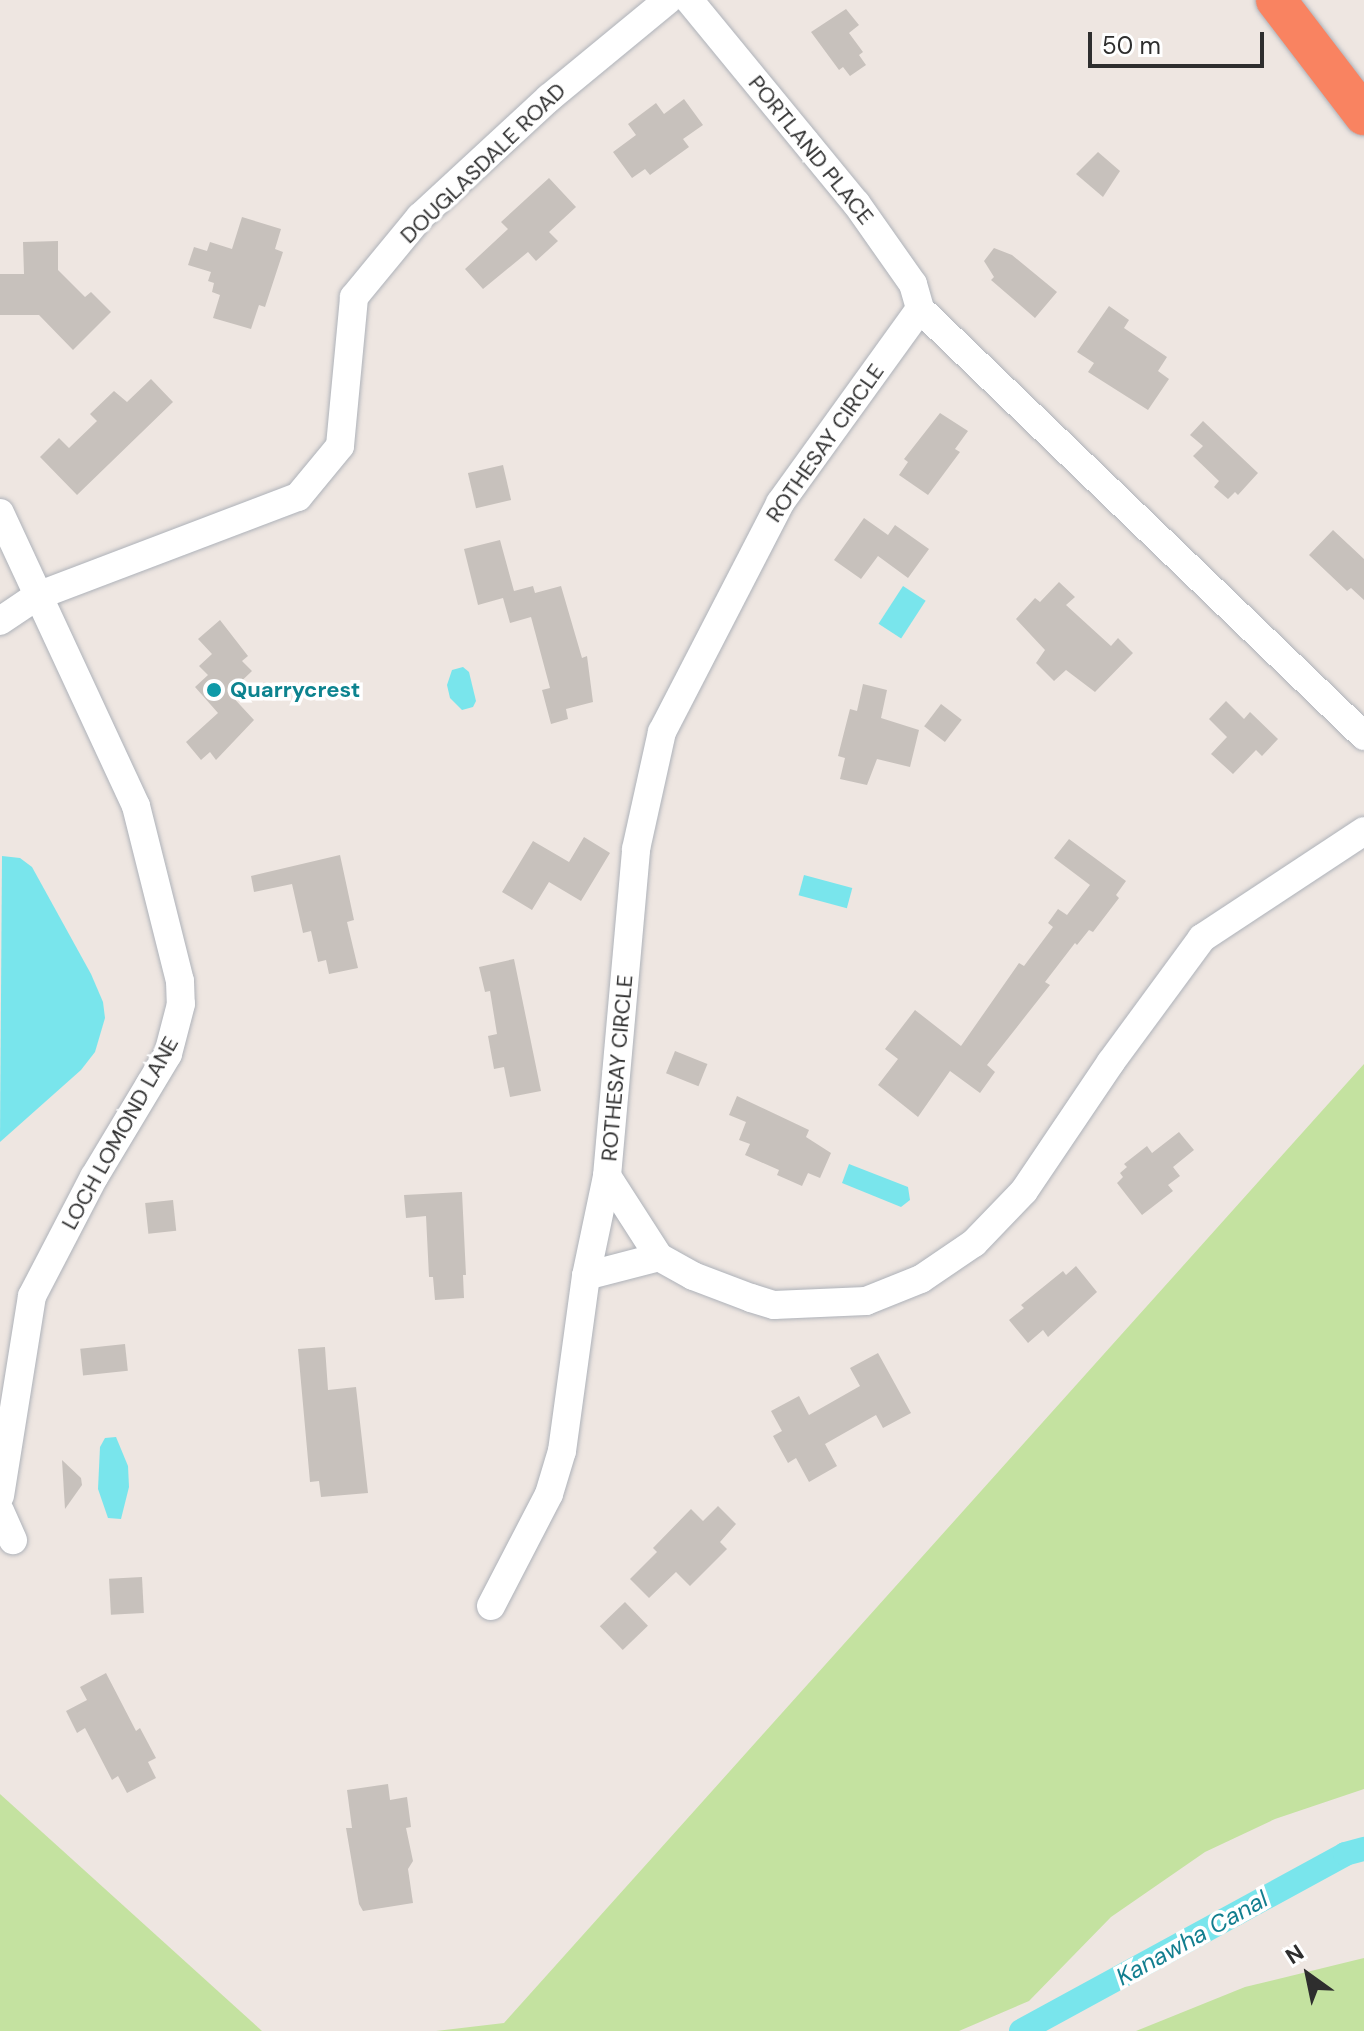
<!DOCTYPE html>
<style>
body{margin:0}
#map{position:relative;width:1364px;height:2031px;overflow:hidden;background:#eee6e1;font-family:"DM Sans",sans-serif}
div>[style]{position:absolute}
.green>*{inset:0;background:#c4e2a0}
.water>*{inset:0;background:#79e5ec;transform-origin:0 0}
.canal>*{height:24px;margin:-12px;padding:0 12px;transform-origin:12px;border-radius:12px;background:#79e5ec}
.building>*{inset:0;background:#c7c1bc;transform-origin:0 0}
.roads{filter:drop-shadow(0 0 2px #aeb2b9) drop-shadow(0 0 2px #aeb2b9)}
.minor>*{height:28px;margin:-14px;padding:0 14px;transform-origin:14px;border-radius:14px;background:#fff}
.highway>*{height:40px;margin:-20px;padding:0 20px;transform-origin:20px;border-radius:20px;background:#f98361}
.dots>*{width:22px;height:22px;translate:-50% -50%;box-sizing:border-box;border:4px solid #fff;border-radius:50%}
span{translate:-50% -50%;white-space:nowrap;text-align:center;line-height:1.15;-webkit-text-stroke:7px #fff;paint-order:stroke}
.street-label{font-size:22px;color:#2e2e2e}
.culture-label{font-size:22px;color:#0d838f;font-weight:700}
.left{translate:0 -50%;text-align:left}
.water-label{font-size:24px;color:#127e8f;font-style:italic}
.north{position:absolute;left:1268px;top:1935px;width:80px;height:80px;-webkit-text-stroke:6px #fff;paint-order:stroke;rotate:327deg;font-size:22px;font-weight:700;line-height:32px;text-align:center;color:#2e2e2e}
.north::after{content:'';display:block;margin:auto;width:28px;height:36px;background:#2e2e2e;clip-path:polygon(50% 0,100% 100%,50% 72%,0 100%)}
.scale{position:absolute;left:1088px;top:32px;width:176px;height:36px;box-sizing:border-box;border:4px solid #2e2e2e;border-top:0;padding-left:10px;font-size:24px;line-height:28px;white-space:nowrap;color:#2e2e2e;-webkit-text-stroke:6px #fff;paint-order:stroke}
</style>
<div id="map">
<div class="green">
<i style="clip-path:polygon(1364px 1064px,1364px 1789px,1275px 1819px,1205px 1852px,1111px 1917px,1029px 2001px,959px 2031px,436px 2031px,504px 2023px)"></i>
<i style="clip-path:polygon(0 1794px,262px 2031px,0 2031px)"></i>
<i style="clip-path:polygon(1364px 1958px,1364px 2031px,1136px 2031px,1245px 1987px)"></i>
</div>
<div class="water">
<i style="left:903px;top:586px;width:27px;height:45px;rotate:33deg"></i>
<i style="clip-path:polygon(463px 667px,469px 672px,476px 701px,473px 707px,462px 710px,450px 698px,447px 685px,452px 670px)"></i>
<i style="clip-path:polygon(2px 856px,20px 858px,32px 867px,91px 974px,103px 1002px,105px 1018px,95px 1052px,81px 1070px,0 1142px)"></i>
<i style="left:804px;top:875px;width:50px;height:21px;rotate:15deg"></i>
<i style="clip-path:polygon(849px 1164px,908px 1187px,910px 1200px,901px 1207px,842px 1183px)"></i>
<i style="clip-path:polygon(116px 1437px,128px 1466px,129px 1487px,121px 1519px,108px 1518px,98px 1489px,100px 1447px,105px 1438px)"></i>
</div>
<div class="canal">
<i style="left:1021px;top:2031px;width:369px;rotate:-28.6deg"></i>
<i style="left:1345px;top:1854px;width:20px;rotate:-15deg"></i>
</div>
<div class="building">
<i style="clip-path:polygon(846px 9px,859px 25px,849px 33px,863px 52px,859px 55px,866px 65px,850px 76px,843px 67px,839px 70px,811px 32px)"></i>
<i style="clip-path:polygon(684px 99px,703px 125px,683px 139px,689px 147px,650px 175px,645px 169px,632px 178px,613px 152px,636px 135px,628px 124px,656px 103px,664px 114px)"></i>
<i style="clip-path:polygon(1098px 152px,1120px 171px,1103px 197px,1076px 174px)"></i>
<i style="clip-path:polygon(549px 178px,576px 207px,549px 232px,558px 241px,536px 261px,528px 252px,483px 289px,465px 269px,508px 229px,501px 222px)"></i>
<i style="clip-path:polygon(242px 217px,281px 229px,275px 249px,283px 252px,265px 307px,259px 305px,251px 329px,213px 318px,220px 295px,212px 292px,214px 283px,208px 281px,211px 272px,188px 265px,194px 247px,207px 251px,210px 242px,232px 249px)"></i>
<i style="clip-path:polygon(58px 241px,58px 270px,85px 297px,91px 292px,111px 312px,73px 350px,39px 315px,0 315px,0 274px,24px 274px,23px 242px)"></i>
<i style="clip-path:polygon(994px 248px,1012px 255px,1057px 292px,1035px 318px,991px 280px,994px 277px,984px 261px)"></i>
<i style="clip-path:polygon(1109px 306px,1129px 320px,1124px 328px,1167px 357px,1158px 371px,1169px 379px,1148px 410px,1088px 372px,1094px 363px,1077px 352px)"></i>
<i style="clip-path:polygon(151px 379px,173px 402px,77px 495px,40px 457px,59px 438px,69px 448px,97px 421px,90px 414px,114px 391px,127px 402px)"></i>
<i style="clip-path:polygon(940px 413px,968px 431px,955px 449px,960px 452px,928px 495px,899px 475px,908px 462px,904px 459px)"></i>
<i style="clip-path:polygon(1203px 421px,1258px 473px,1238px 495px,1235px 492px,1228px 499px,1214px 487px,1219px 481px,1193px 456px,1203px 446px,1190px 435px)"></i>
<i style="left:503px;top:465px;width:36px;height:36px;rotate:77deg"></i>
<i style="clip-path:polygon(864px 518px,888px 535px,895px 525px,929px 549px,908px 578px,878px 556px,861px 579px,834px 560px)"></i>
<i style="clip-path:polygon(1333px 530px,1364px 559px,1364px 600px,1351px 588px,1347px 591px,1309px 555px)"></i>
<i style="clip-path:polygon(500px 540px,514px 591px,533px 586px,535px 593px,561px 586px,582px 658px,587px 656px,593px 702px,566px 709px,568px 719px,551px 724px,542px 690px,550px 688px,531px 617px,510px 623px,503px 598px,478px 605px,464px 549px)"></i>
<i style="clip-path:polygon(1059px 582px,1075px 597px,1066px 605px,1111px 646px,1118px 638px,1133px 653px,1095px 692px,1066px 670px,1054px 681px,1036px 663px,1045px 650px,1016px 619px,1035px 598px,1040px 602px)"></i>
<i style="clip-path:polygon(220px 620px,248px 656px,242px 661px,252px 671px,229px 693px,254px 720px,216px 760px,210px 752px,201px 760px,186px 742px,218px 713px,195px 687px,208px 675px,199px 666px,212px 654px,198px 639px)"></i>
<i style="clip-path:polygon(863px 684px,887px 690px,881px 718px,919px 730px,910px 767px,877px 759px,867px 785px,840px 779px,845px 758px,838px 756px,850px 709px,857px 711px)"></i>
<i style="clip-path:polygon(1226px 701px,1244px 719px,1250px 712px,1278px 739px,1262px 756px,1256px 750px,1233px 774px,1211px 754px,1227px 737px,1209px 719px)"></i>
<i style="left:941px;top:704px;width:26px;height:28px;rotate:37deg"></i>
<i style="clip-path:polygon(584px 837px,610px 853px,581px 901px,549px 882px,532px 910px,502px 892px,533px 841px,569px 862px)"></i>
<i style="clip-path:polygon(1069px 839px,1126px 881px,1116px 895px,1119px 898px,1093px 932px,1089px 930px,1077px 945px,1075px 943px,1045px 982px,1050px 985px,987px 1065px,995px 1072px,980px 1093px,950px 1071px,918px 1117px,878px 1085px,898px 1059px,885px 1049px,915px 1010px,961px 1046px,1019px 963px,1024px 966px,1053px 927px,1048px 923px,1058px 909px,1067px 915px,1090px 885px,1054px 858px)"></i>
<i style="clip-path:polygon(340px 855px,354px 920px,347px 922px,358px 968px,329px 974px,326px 960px,318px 962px,311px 931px,303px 933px,292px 884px,254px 892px,251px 876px)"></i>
<i style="clip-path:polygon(514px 959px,541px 1091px,510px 1097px,504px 1067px,494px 1069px,488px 1036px,497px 1034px,490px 991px,485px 992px,479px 967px)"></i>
<i style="left:675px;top:1051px;width:35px;height:24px;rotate:22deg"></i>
<i style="clip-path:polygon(737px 1096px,809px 1130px,806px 1137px,831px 1153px,820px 1178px,808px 1173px,802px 1186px,777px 1175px,779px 1170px,745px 1155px,750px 1144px,739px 1140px,746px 1122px,729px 1115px)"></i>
<i style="clip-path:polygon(1179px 1132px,1194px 1150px,1173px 1167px,1180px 1176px,1168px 1185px,1173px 1191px,1142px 1215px,1117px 1183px,1123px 1177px,1120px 1173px,1127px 1167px,1124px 1164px,1147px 1146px,1152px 1153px)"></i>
<i style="clip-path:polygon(462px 1192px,466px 1275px,463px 1275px,464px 1298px,435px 1300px,433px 1277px,429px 1277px,426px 1216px,406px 1218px,404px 1195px)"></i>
<i style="left:173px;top:1200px;width:31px;height:28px;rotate:84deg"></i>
<i style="clip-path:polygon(1076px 1266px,1097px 1292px,1048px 1337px,1043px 1330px,1028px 1343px,1009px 1320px,1024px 1308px,1021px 1305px,1063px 1271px,1066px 1275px)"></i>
<i style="left:125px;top:1344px;width:27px;height:45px;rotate:84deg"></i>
<i style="clip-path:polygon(325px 1347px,328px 1390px,356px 1387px,368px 1493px,321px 1497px,319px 1481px,310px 1482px,298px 1349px)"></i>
<i style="clip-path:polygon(878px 1353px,911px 1413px,883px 1428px,876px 1415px,825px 1444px,837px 1466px,809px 1482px,796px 1458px,788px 1463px,773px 1436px,782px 1431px,771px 1411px,799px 1396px,809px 1415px,860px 1386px,850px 1368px)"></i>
<i style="clip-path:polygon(62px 1460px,81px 1478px,82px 1485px,65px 1509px)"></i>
<i style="clip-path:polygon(718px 1506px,736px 1524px,720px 1542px,727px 1549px,690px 1586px,676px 1572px,649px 1598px,630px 1579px,657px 1552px,653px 1548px,691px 1509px,703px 1521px)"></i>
<i style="left:142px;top:1577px;width:36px;height:33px;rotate:87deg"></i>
<i style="left:625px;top:1602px;width:33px;height:35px;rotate:46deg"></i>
<i style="clip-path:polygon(106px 1673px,136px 1731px,140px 1728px,156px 1758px,148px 1762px,156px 1778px,127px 1793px,118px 1776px,112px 1780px,85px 1728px,77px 1733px,66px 1711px,87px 1700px,80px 1687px)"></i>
<i style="clip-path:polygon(388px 1784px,390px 1800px,407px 1797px,411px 1827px,406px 1828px,413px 1861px,408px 1869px,413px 1903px,363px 1911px,359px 1904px,346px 1828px,352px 1828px,347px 1790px)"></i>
</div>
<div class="roads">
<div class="minor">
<i style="left:689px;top:0;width:263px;rotate:50.6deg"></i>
<i style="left:856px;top:203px;width:99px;rotate:54.9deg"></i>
<i style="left:913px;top:284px;width:26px;rotate:74deg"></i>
<i style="left:920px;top:309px;width:616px;rotate:43.88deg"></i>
<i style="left:0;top:513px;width:323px;rotate:65.1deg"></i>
<i style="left:136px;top:806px;width:180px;rotate:75.9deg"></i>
<i style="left:180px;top:981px;width:23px;rotate:88deg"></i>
<i style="left:181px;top:1004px;width:52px;rotate:104.6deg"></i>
<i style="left:168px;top:1054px;width:144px;rotate:121deg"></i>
<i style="left:94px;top:1177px;width:134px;rotate:117.5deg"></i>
<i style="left:32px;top:1296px;width:202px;rotate:99.1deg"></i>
<i style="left:0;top:621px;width:45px;rotate:-34deg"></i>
<i style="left:37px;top:596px;width:279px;rotate:-20.8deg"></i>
<i style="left:298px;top:497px;width:66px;rotate:-50.5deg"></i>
<i style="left:340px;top:446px;width:150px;rotate:-84.6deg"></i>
<i style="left:354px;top:297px;width:104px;rotate:-50.5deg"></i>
<i style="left:420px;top:217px;width:176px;rotate:-42.7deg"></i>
<i style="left:549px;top:98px;width:154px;rotate:-39.5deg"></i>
<i style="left:607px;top:1176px;width:96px;rotate:57.3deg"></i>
<i style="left:659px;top:1257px;width:39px;rotate:29deg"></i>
<i style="left:693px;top:1276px;width:62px;rotate:20.8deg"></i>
<i style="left:751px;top:1298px;width:24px;rotate:17deg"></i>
<i style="left:774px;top:1305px;width:92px;rotate:-2.5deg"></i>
<i style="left:866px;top:1301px;width:59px;rotate:-21.8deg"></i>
<i style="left:921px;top:1279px;width:64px;rotate:-34.2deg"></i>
<i style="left:974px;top:1243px;width:72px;rotate:-46.1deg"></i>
<i style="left:1024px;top:1191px;width:156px;rotate:-56deg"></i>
<i style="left:1111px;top:1062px;width:154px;rotate:-53.7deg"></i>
<i style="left:1202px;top:938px;width:194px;rotate:-33.4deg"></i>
<i style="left:586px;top:1276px;width:75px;rotate:-14.6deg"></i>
<i style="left:0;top:1511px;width:32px;rotate:66deg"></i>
<i style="left:491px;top:1606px;width:126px;rotate:-62.6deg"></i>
<i style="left:549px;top:1494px;width:45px;rotate:-73.2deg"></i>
<i style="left:562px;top:1451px;width:177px;rotate:-82.2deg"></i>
<i style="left:586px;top:1276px;width:102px;rotate:-78.1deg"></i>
<i style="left:607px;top:1176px;width:328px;rotate:-84.9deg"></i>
<i style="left:636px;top:849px;width:120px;rotate:-77.5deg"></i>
<i style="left:662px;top:732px;width:258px;rotate:-62.7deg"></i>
<i style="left:780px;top:503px;width:239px;rotate:-54.2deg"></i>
</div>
<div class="highway">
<i style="left:1276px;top:0;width:145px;rotate:52.6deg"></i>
</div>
</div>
<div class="dots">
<i style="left:214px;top:690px;background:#0f9aa8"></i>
</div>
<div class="street-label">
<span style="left:811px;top:150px;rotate:51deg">PORTLAND PLACE</span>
<span style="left:483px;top:163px;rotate:-44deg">DOUGLASDALE ROAD</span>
<span style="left:825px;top:443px;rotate:-55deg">ROTHESAY CIRCLE</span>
<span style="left:617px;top:1068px;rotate:-85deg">ROTHESAY CIRCLE</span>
<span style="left:120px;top:1133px;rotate:-61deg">LOCH LOMOND LANE</span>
</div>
<div class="culture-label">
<span class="left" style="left:230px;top:690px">Quarrycrest</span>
</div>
<div class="water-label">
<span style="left:1192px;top:1938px;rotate:-29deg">Kanawha Canal</span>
</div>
<div class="north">N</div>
<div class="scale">50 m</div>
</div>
